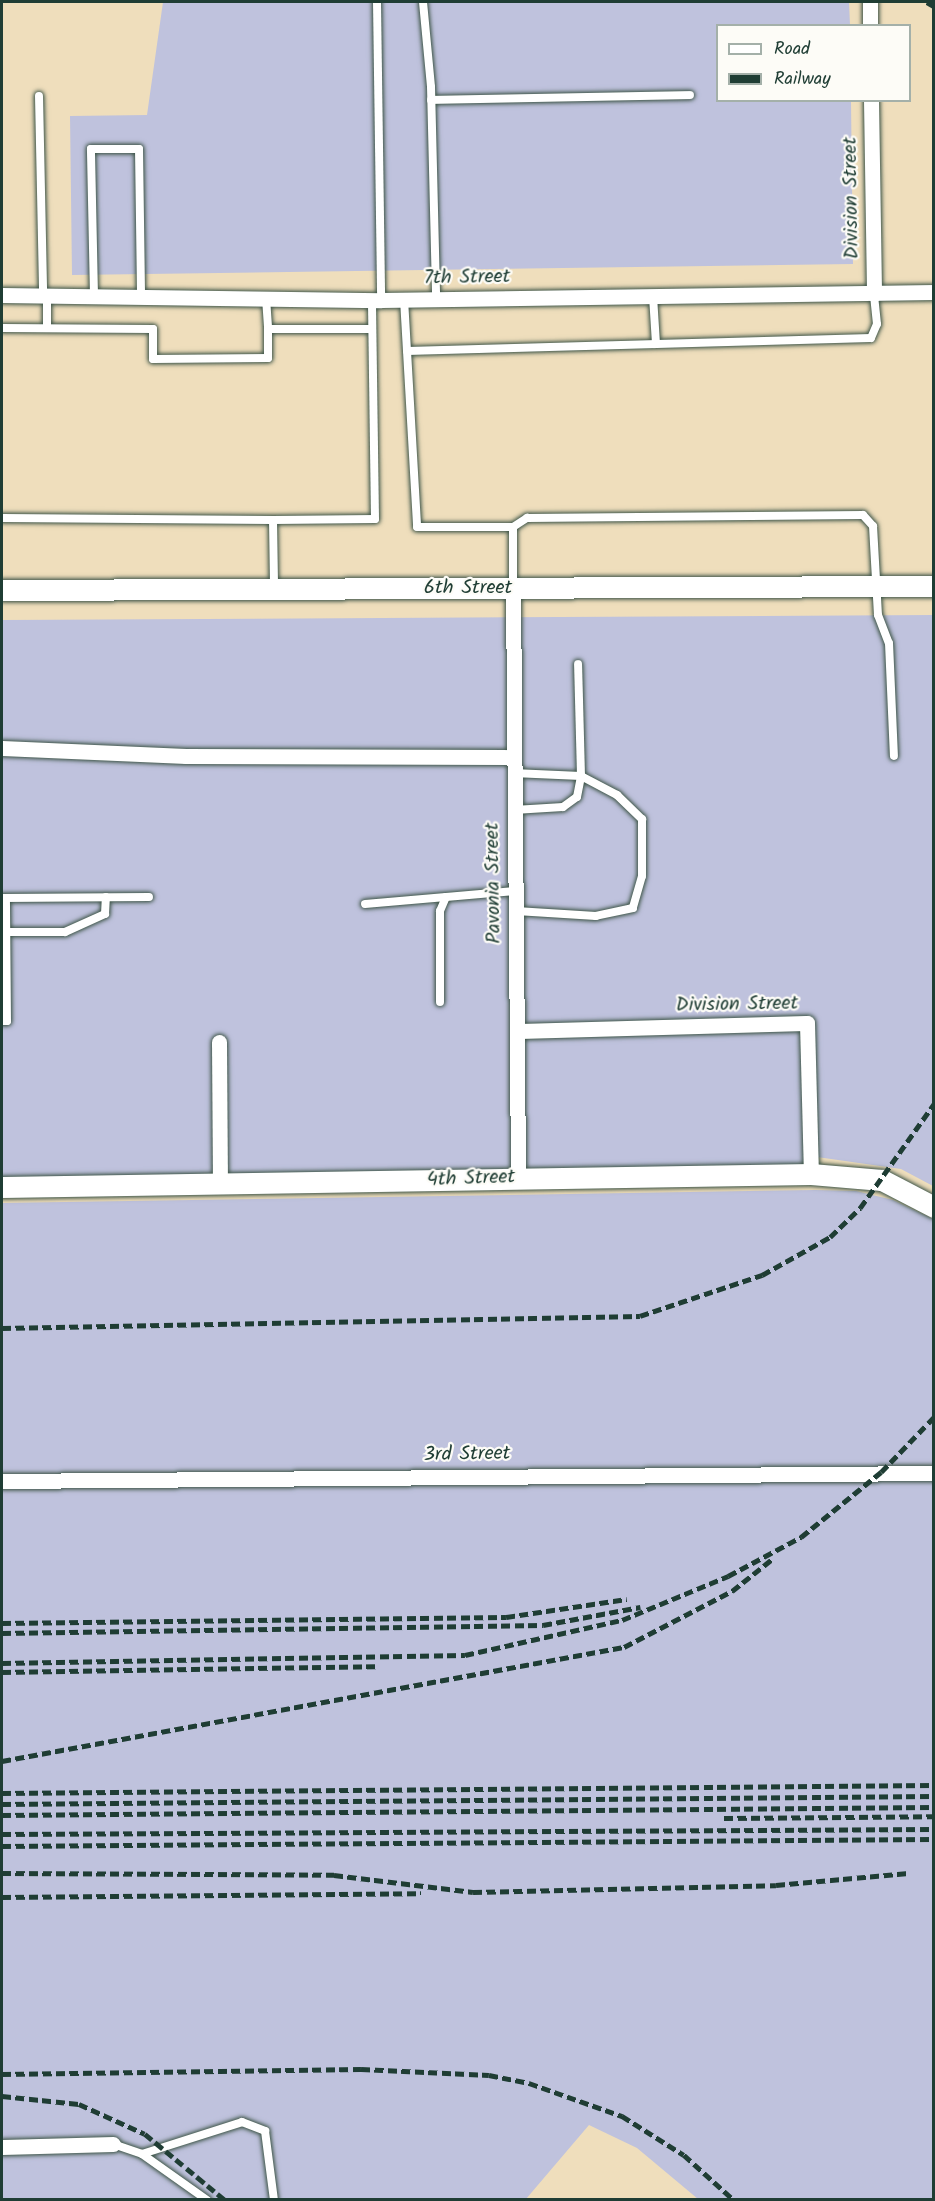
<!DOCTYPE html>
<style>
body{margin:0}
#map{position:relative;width:935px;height:2201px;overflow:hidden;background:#efdebc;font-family:Kalam,sans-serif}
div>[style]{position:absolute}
.industrial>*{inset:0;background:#bfc2dd}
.roads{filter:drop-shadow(0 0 2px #3e5548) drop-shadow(0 0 2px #3e5548)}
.lane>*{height:8px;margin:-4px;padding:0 4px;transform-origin:4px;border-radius:4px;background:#fff}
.street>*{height:15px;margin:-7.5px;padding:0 7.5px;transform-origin:7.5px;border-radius:7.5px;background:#fff}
.secondary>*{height:21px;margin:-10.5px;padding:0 10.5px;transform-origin:10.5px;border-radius:10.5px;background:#fff}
.rail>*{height:4.5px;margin-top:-2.25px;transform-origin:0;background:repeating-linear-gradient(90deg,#1f3d34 0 9px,transparent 0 13.5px)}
span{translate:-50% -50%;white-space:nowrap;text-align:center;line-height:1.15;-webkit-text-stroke:4.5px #fdfcf7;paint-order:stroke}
.street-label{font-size:20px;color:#1f3d34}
.frame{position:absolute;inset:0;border:3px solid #1f3d34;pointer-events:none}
.legend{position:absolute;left:716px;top:24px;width:195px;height:78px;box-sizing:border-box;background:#fdfcf7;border:2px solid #a4b0a9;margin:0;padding:8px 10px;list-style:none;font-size:18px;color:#1f3d34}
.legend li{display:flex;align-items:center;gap:12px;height:30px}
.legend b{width:30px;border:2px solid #a4b0a9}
</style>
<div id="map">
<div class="industrial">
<i style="clip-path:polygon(163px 2px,849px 2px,850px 25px,718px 26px,718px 100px,851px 101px,853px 264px,72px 275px,70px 116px,147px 115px)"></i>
<i style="clip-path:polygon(933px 615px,933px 1186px,901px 1169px,817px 1157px,816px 1168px,2px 1178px,2px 620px)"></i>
<i style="clip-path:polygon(815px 1190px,856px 1191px,893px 1200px,933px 1219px,933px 2199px,698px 2199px,637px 2148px,589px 2125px,526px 2199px,2px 2199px,2px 1203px)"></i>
</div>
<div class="roads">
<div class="lane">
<i style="left:377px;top:2px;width:298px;rotate:89.2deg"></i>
<i style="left:423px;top:2px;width:85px;rotate:84.6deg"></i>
<i style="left:431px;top:87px;width:212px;rotate:88.6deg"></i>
<i style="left:39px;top:96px;width:199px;rotate:88.8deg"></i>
<i style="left:431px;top:100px;width:259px;rotate:-1.1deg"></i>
<i style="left:47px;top:296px;width:31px;rotate:90deg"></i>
<i style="left:94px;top:296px;width:147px;rotate:-91.2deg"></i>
<i style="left:91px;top:149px;width:48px"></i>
<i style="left:139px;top:149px;width:148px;rotate:89.2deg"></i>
<i style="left:653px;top:296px;width:48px;rotate:86.4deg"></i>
<i style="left:266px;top:298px;width:31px;rotate:86deg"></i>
<i style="left:268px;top:329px;width:104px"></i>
<i style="left:404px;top:299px;width:228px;rotate:86.7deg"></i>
<i style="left:417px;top:527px;width:96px"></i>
<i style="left:513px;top:527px;width:58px;rotate:90deg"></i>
<i style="left:2px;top:328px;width:151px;rotate:0.4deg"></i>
<i style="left:153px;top:329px;width:30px;rotate:90deg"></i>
<i style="left:153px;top:359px;width:115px;rotate:-0.5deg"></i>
<i style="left:268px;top:358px;width:29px;rotate:-90deg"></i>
<i style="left:407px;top:351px;width:464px;rotate:-1.6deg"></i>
<i style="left:871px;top:338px;width:15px;rotate:-67deg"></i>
<i style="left:877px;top:324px;width:30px;rotate:-96deg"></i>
<i style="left:2px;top:518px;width:271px;rotate:0.4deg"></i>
<i style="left:273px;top:520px;width:66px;rotate:89.1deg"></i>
<i style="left:273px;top:520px;width:102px;rotate:-0.6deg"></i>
<i style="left:375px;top:519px;width:219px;rotate:-90.8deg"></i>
<i style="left:513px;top:527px;width:17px;rotate:-33deg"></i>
<i style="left:527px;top:518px;width:336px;rotate:-0.5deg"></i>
<i style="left:863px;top:515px;width:15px;rotate:48deg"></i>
<i style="left:873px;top:526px;width:89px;rotate:86.8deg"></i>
<i style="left:878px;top:615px;width:30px;rotate:69deg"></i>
<i style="left:889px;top:643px;width:113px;rotate:87.5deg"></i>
<i style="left:513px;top:773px;width:68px;rotate:2.5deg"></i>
<i style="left:581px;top:776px;width:41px;rotate:27.8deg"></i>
<i style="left:617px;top:795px;width:35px;rotate:44deg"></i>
<i style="left:642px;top:819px;width:57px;rotate:90deg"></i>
<i style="left:642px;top:876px;width:33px;rotate:106deg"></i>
<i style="left:633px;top:908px;width:38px;rotate:168deg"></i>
<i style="left:596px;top:916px;width:80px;rotate:-176.4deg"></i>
<i style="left:514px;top:810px;width:49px;rotate:-3.5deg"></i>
<i style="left:563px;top:807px;width:17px;rotate:-36deg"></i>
<i style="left:577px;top:797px;width:21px;rotate:-79deg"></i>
<i style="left:581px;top:776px;width:112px;rotate:-91.5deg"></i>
<i style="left:2px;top:898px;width:147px;rotate:-0.4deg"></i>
<i style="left:365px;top:904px;width:81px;rotate:-4.9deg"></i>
<i style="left:7px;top:932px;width:58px"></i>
<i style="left:65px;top:932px;width:44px;rotate:-24.2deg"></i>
<i style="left:105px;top:914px;width:17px;rotate:-87deg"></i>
<i style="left:440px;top:1002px;width:91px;rotate:-90deg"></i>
<i style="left:440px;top:911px;width:15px;rotate:-67deg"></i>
<i style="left:446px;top:897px;width:69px;rotate:-5deg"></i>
<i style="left:2px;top:1021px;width:5px"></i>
<i style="left:7px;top:1021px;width:123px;rotate:-90.5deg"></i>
<i style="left:113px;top:2144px;width:31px;rotate:19deg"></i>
<i style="left:142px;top:2154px;width:80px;rotate:35.3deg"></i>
<i style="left:142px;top:2154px;width:105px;rotate:-17.7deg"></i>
<i style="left:242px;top:2122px;width:25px;rotate:21deg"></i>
<i style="left:265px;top:2131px;width:70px;rotate:82.6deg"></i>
</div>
<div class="street">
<i style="left:870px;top:2px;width:24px;rotate:90deg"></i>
<i style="left:871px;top:100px;width:194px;rotate:89.1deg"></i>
<i style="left:2px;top:295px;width:379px;rotate:0.8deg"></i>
<i style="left:381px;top:300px;width:553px;rotate:-0.83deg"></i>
<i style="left:513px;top:588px;width:589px;rotate:89.51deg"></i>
<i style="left:2px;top:748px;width:184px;rotate:2.5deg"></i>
<i style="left:186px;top:756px;width:327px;rotate:0.2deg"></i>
<i style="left:518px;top:1031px;width:289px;rotate:-1.6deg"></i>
<i style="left:807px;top:1023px;width:151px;rotate:88.5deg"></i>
<i style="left:219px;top:1042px;width:143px;rotate:89.6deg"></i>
<i style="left:2px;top:1481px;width:932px;rotate:-0.49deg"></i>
<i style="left:2px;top:2147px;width:111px;rotate:-1.5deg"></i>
</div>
<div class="secondary">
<i style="left:2px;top:590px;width:932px;rotate:-0.25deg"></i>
<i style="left:2px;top:1187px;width:809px;rotate:-0.92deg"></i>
<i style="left:811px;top:1174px;width:71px;rotate:4.8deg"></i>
<i style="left:882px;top:1180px;width:59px;rotate:27.4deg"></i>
</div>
</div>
<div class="rail">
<i style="left:927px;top:2px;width:8px;rotate:30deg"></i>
<i style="left:2px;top:1328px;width:638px;rotate:-1.08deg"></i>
<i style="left:640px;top:1316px;width:129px;rotate:-18.6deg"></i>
<i style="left:762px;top:1275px;width:78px;rotate:-29.2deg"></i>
<i style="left:830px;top:1237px;width:42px;rotate:-44deg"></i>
<i style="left:860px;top:1208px;width:128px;rotate:-54.6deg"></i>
<i style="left:2px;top:1623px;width:504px;rotate:-0.68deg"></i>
<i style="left:506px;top:1617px;width:122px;rotate:-8.5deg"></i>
<i style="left:2px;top:1633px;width:541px;rotate:-0.85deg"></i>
<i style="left:543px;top:1625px;width:99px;rotate:-10.5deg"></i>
<i style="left:2px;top:1663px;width:463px;rotate:-1deg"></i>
<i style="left:465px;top:1655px;width:161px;rotate:-12.6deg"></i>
<i style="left:622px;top:1620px;width:115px;rotate:-22.5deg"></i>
<i style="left:728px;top:1576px;width:83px;rotate:-28.1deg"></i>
<i style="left:801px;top:1537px;width:103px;rotate:-39.1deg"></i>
<i style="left:881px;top:1472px;width:76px;rotate:-46.1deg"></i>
<i style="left:2px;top:1672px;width:374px;rotate:-0.9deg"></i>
<i style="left:2px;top:1761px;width:632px;rotate:-10.39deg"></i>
<i style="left:624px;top:1647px;width:122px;rotate:-27.4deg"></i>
<i style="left:732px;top:1591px;width:50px;rotate:-38.5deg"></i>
<i style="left:2px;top:1793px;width:932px;rotate:-0.49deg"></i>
<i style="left:2px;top:1804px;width:932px;rotate:-0.49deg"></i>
<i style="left:2px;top:1815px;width:932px;rotate:-0.49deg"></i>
<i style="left:724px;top:1818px;width:210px;rotate:-0.5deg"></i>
<i style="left:2px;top:1834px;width:932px;rotate:-0.31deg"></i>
<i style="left:2px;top:1846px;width:932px;rotate:-0.43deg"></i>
<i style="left:2px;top:1873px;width:332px;rotate:0.3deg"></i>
<i style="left:334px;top:1875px;width:140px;rotate:7deg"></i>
<i style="left:473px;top:1892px;width:303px;rotate:-1.3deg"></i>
<i style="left:776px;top:1885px;width:133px;rotate:-5.2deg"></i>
<i style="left:2px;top:1897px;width:419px;rotate:-0.5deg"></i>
<i style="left:2px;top:2074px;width:359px;rotate:-0.8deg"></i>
<i style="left:361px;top:2069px;width:128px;rotate:2.7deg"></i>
<i style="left:489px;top:2075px;width:41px;rotate:11.3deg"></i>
<i style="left:529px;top:2083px;width:99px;rotate:19.5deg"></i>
<i style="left:622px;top:2116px;width:73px;rotate:32.2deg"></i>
<i style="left:684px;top:2155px;width:67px;rotate:42deg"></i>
<i style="left:2px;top:2096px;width:77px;rotate:5.9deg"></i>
<i style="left:79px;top:2104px;width:72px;rotate:24.4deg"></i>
<i style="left:145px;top:2134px;width:104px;rotate:39.5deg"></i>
</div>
<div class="street-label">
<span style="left:852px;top:198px;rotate:-91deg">Division Street</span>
<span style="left:467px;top:278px;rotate:-1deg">7th Street</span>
<span style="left:468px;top:588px">6th Street</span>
<span style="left:494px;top:883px;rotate:-91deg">Pavonia Street</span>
<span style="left:737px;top:1005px;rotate:-1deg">Division Street</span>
<span style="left:471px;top:1179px;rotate:-2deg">4th Street</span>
<span style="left:467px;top:1455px;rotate:-1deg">3rd Street</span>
</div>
<div class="frame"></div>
<ul class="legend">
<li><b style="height:8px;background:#fff"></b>Road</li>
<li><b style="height:8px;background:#1f3d34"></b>Railway</li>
</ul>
</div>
